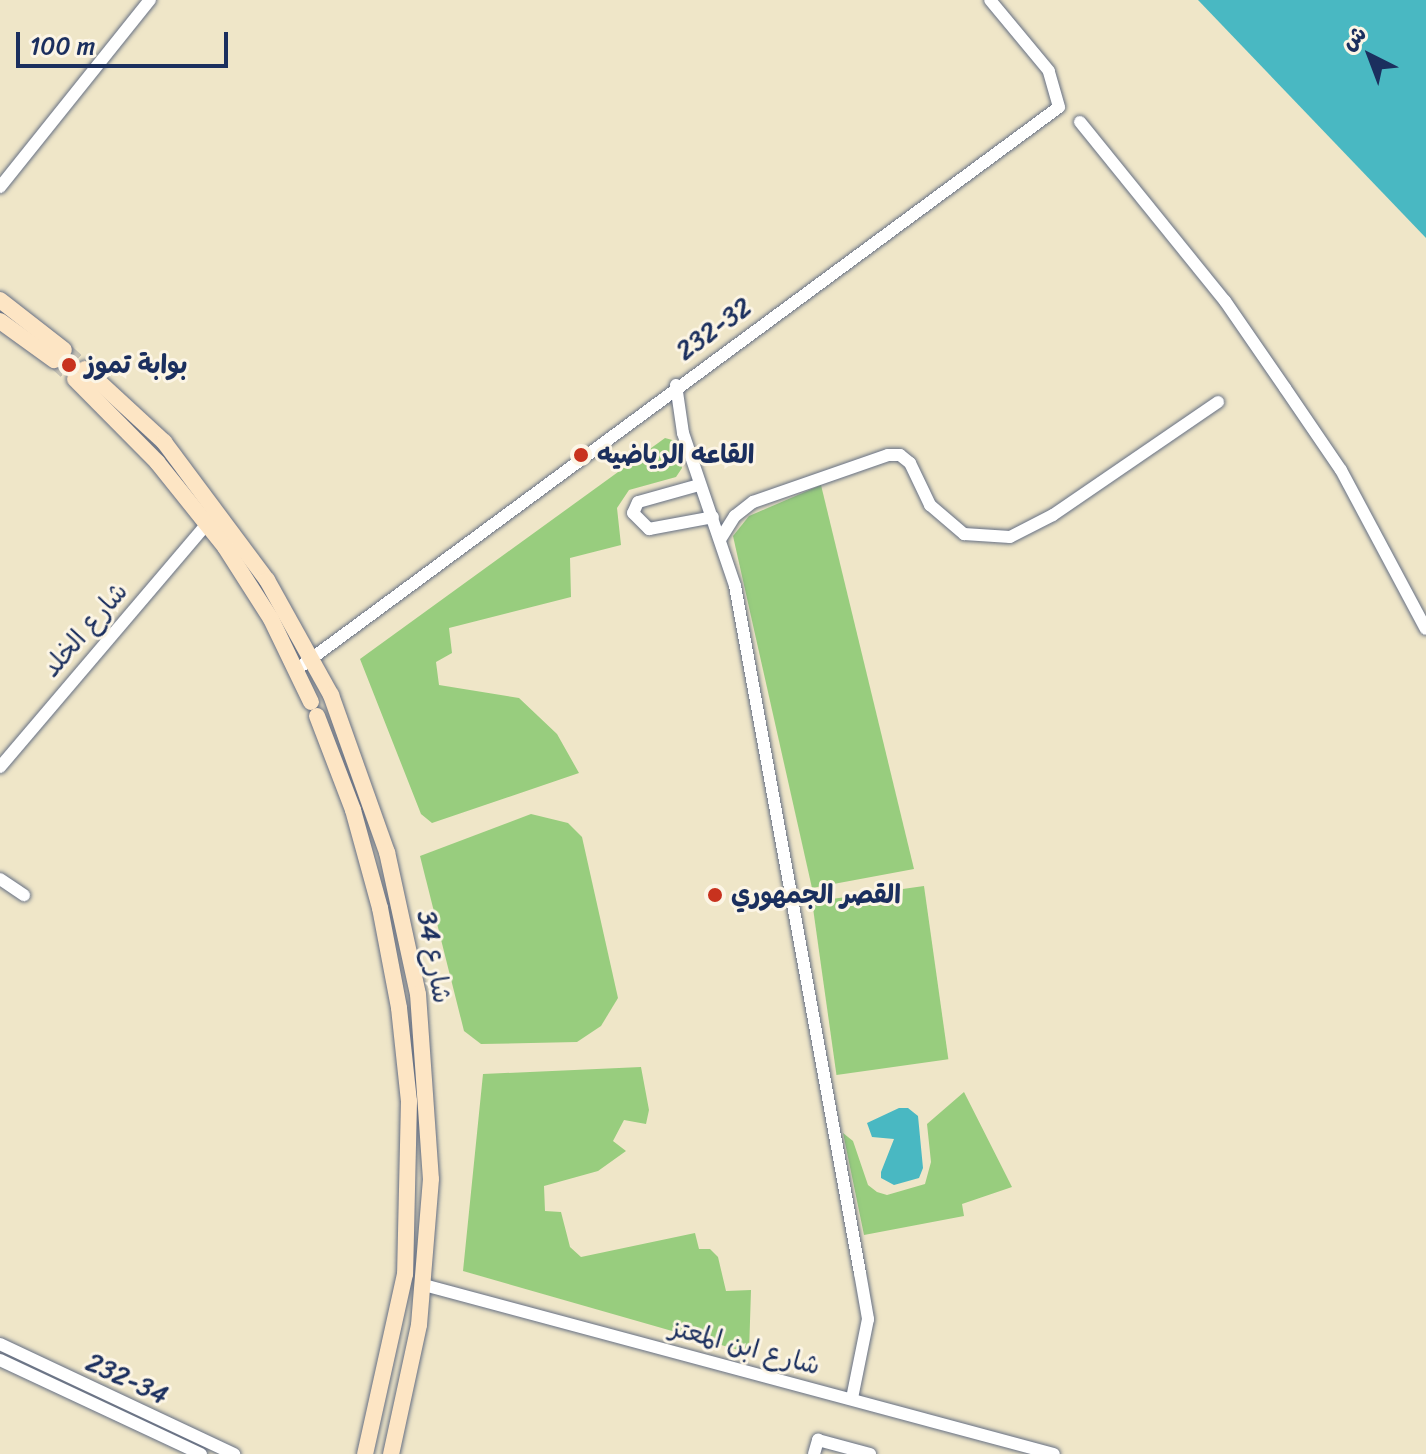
<!DOCTYPE html>
<meta charset="utf-8">
<style>
body{margin:0}
#map{position:relative;width:1426px;height:1454px;overflow:hidden;background:#efe6c8;font-family:Sriracha,"Playpen Sans Arabic",sans-serif}
div>[style]{position:absolute}
.green>*{inset:0;background:#98cd7e;transform-origin:0 0}
.water>*{inset:0;background:#49b8c2}
.secondary-tunnel>*{height:16px;margin-top:-8px;transform-origin:0;background:repeating-linear-gradient(90deg,#c5c1b3 0 16px,transparent 0 24px)}
.roads{filter:drop-shadow(0 0 2px #656f83) drop-shadow(0 0 2px #656f83)}
.minor>*{height:12px;margin:-6px;padding:0 6px;transform-origin:6px;border-radius:6px;background:#fff}
.secondary>*{height:16px;margin:-8px;padding:0 8px;transform-origin:8px;border-radius:8px;background:#fde5c4}
.dots>*{width:22px;height:22px;translate:-50% -50%;box-sizing:border-box;border:4px solid #fcf5e5;border-radius:50%}
span{translate:-50% -50%;white-space:nowrap;text-align:center;line-height:1.15;-webkit-text-stroke:6px #fcf5e5;paint-order:stroke}
.street-label{font-size:26px;color:#1b2f5e}
.poi-label{font-size:26px;color:#1b2f5e;font-weight:700}
.left{translate:0 -50%;text-align:left}
.north{position:absolute;left:1330px;top:16px;width:80px;height:80px;-webkit-text-stroke:6px #fcf5e5;paint-order:stroke;rotate:318deg;font-size:22px;font-weight:700;line-height:32px;text-align:center;color:#1b2f5e}
.north::after{content:'';display:block;margin:auto;width:28px;height:36px;background:#1b2f5e;clip-path:polygon(50% 0,100% 100%,50% 72%,0 100%)}
.scale{position:absolute;left:16px;top:32px;width:212px;height:36px;box-sizing:border-box;border:4px solid #1b2f5e;border-top:0;padding-left:10px;font-size:24px;line-height:28px;white-space:nowrap;color:#1b2f5e;-webkit-text-stroke:6px #fcf5e5;paint-order:stroke}
</style>
<div id="map">
<div class="green">
<i style="clip-path:polygon(665px 438px,676px 441px,682px 468px,676px 477px,629px 490px,617px 508px,621px 545px,570px 558px,571px 597px,449px 628px,452px 653px,436px 662px,439px 685px,519px 698px,557px 734px,579px 773px,432px 823px,421px 814px,360px 659px)"></i>
<i style="clip-path:polygon(821px 485px,914px 869px,812px 888px,733px 536px,749px 516px)"></i>
<i style="clip-path:polygon(531px 814px,568px 823px,582px 837px,618px 998px,601px 1026px,577px 1042px,481px 1044px,464px 1031px,420px 856px)"></i>
<i style="left:924px;top:886px;width:175px;height:113px;rotate:82deg"></i>
<i style="clip-path:polygon(641px 1067px,649px 1110px,646px 1124px,624px 1120px,613px 1141px,626px 1151px,598px 1171px,544px 1186px,545px 1211px,561px 1212px,570px 1247px,581px 1257px,695px 1233px,699px 1249px,710px 1249px,718px 1257px,726px 1291px,751px 1290px,749px 1353px,463px 1271px,483px 1074px)"></i>
<i style="clip-path:polygon(964px 1092px,1012px 1187px,962px 1204px,964px 1216px,864px 1235px,843px 1133px,853px 1141px,868px 1185px,877px 1192px,887px 1195px,925px 1184px,931px 1162px,927px 1124px)"></i>
</div>
<div class="water">
<i style="clip-path:polygon(1198px 0,1426px 0,1426px 238px)"></i>
<i style="clip-path:polygon(899px 1108px,908px 1108px,918px 1116px,923px 1168px,919px 1178px,894px 1185px,881px 1178px,881px 1172px,894px 1139px,872px 1137px,867px 1123px)"></i>
</div>
<div class="secondary-tunnel">
<i style="left:64px;top:350px;width:28px;rotate:42deg"></i>
<i style="left:54px;top:360px;width:28px;rotate:42deg"></i>
</div>
<div class="roads">
<div class="minor">
<i style="left:1080px;top:122px;width:230px;rotate:51deg"></i>
<i style="left:1225px;top:301px;width:106px;rotate:55.4deg"></i>
<i style="left:1285px;top:388px;width:99px;rotate:55.7deg"></i>
<i style="left:1341px;top:470px;width:180px;rotate:61.9deg"></i>
<i style="left:0;top:187px;width:240px;rotate:-51.3deg"></i>
<i style="left:676px;top:385px;width:49px;rotate:81.7deg"></i>
<i style="left:683px;top:433px;width:162px;rotate:71.2deg"></i>
<i style="left:735px;top:586px;width:698px;rotate:79.69deg"></i>
<i style="left:860px;top:1273px;width:47px;rotate:80.1deg"></i>
<i style="left:868px;top:1319px;width:81px;rotate:101.4deg"></i>
<i style="left:699px;top:485px;width:63px;rotate:164.4deg"></i>
<i style="left:638px;top:502px;width:12px;rotate:114deg"></i>
<i style="left:633px;top:513px;width:23px;rotate:45deg"></i>
<i style="left:649px;top:529px;width:65px;rotate:-10.6deg"></i>
<i style="left:721px;top:538px;width:26px;rotate:-58deg"></i>
<i style="left:735px;top:516px;width:23px;rotate:-38deg"></i>
<i style="left:753px;top:502px;width:143px;rotate:-19.2deg"></i>
<i style="left:888px;top:455px;width:12px"></i>
<i style="left:900px;top:455px;width:13px;rotate:39deg"></i>
<i style="left:910px;top:463px;width:47px;rotate:64.5deg"></i>
<i style="left:930px;top:505px;width:45px;rotate:40.5deg"></i>
<i style="left:964px;top:534px;width:46px;rotate:3.7deg"></i>
<i style="left:1010px;top:537px;width:48px;rotate:-27.1deg"></i>
<i style="left:1053px;top:515px;width:200px;rotate:-34.4deg"></i>
<i style="left:296px;top:670px;width:948px;rotate:-36.42deg"></i>
<i style="left:1059px;top:107px;width:37px;rotate:-106deg"></i>
<i style="left:1049px;top:71px;width:92px;rotate:-129.7deg"></i>
<i style="left:0;top:767px;width:324px;rotate:-49.6deg"></i>
<i style="left:0;top:879px;width:29px;rotate:34deg"></i>
<i style="left:424px;top:1285px;width:652px;rotate:15.02deg"></i>
<i style="left:0;top:1344px;width:259px;rotate:25.2deg"></i>
<i style="left:0;top:1360px;width:222px;rotate:25.1deg"></i>
<i style="left:814px;top:1454px;width:15px;rotate:-74deg"></i>
<i style="left:818px;top:1440px;width:54px;rotate:15.1deg"></i>
</div>
<div class="secondary">
<i style="left:0;top:300px;width:81px;rotate:38deg"></i>
<i style="left:0;top:321px;width:67px;rotate:35.8deg"></i>
<i style="left:85px;top:369px;width:108px;rotate:42.7deg"></i>
<i style="left:164px;top:442px;width:172px;rotate:53.3deg"></i>
<i style="left:267px;top:580px;width:132px;rotate:60.9deg"></i>
<i style="left:331px;top:695px;width:167px;rotate:70.4deg"></i>
<i style="left:387px;top:852px;width:145px;rotate:77.7deg"></i>
<i style="left:418px;top:994px;width:185px;rotate:86deg"></i>
<i style="left:431px;top:1179px;width:146px;rotate:94.7deg"></i>
<i style="left:419px;top:1325px;width:132px;rotate:102.2deg"></i>
<i style="left:75px;top:379px;width:117px;rotate:45.3deg"></i>
<i style="left:157px;top:462px;width:109px;rotate:51.3deg"></i>
<i style="left:225px;top:547px;width:85px;rotate:57.4deg"></i>
<i style="left:271px;top:619px;width:92px;rotate:64.3deg"></i>
<i style="left:317px;top:716px;width:101px;rotate:69deg"></i>
<i style="left:353px;top:810px;width:102px;rotate:74.6deg"></i>
<i style="left:380px;top:908px;width:102px;rotate:79.2deg"></i>
<i style="left:399px;top:1008px;width:94px;rotate:83.9deg"></i>
<i style="left:409px;top:1101px;width:173px;rotate:91.3deg"></i>
<i style="left:405px;top:1274px;width:184px;rotate:102.5deg"></i>
</div>
</div>
<div class="dots">
<i style="left:69px;top:365px;background:#c8321e"></i>
<i style="left:581px;top:455px;background:#c8321e"></i>
<i style="left:715px;top:895px;background:#c8321e"></i>
</div>
<div class="street-label">
<span style="left:714px;top:329px;rotate:-36deg">232-32</span>
<span style="left:85px;top:630px;rotate:-49deg">شارع الخلد</span>
<span style="left:434px;top:957px;rotate:80deg">شارع 34</span>
<span style="left:745px;top:1347px;rotate:15deg">شارع ابن المعتز</span>
<span style="left:127px;top:1379px;rotate:25deg">232-34</span>
</div>
<div class="poi-label">
<span class="left" style="left:85px;top:365px">بوابة تموز</span>
<span class="left" style="left:597px;top:455px">القاعه الرياضيه</span>
<span class="left" style="left:731px;top:895px">القصر الجمهوري</span>
</div>
<div class="north">ش</div>
<div class="scale">100 m</div>
</div>
